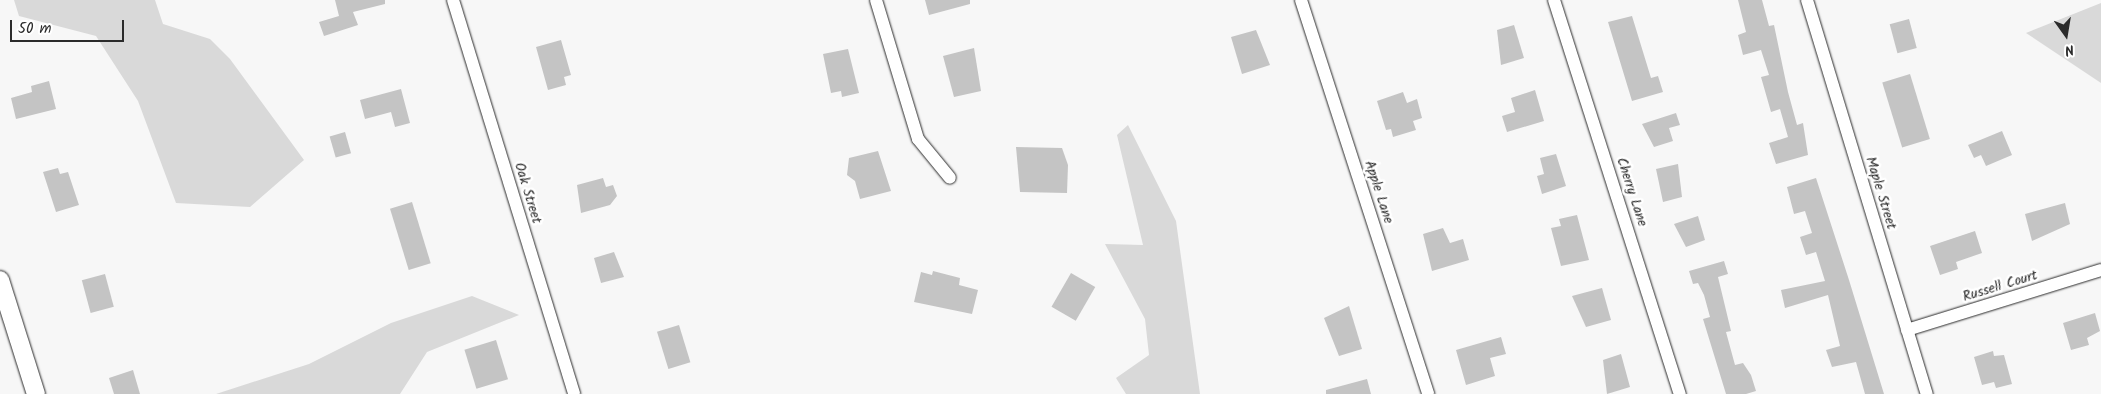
<!DOCTYPE html>
<style>
body{margin:0}
#map{position:relative;width:2101px;height:394px;overflow:hidden;background:#f7f7f7;font-family:Kalam,sans-serif}
div>[style]{position:absolute}
.green>*{inset:0;background:#d9d9d9}
.building>*{inset:0;background:#c4c4c4;transform-origin:0 0}
.roads{filter:drop-shadow(0 0 1px #2b2b2b) drop-shadow(0 0 1px #2b2b2b)}
.street>*{height:12px;margin:-6px;padding:0 6px;transform-origin:6px;border-radius:6px;background:#fff}
.secondary>*{height:18px;margin:-9px;padding:0 9px;transform-origin:9px;border-radius:9px;background:#fff}
span{translate:-50% -50%;white-space:nowrap;text-align:center;line-height:1.15;-webkit-text-stroke:5px #fff;paint-order:stroke}
.street-label{font-size:14px;color:#2b2b2b}
.north{position:absolute;left:2041px;top:10px;width:50px;height:50px;-webkit-text-stroke:4px #fff;paint-order:stroke;rotate:167deg;font-size:14px;font-weight:700;line-height:20px;text-align:center;color:#2b2b2b}
.north::after{content:'';display:block;margin:auto;width:18px;height:22px;background:#2b2b2b;clip-path:polygon(50% 0,100% 100%,50% 72%,0 100%)}
.scale{position:absolute;left:10px;top:20px;width:114px;height:22px;box-sizing:border-box;border:2px solid #2b2b2b;border-top:0;padding-left:6px;font-size:15px;line-height:18px;white-space:nowrap;color:#2b2b2b;-webkit-text-stroke:4px #fff;paint-order:stroke}
</style>
<div id="map">
<div class="green">
<i style="clip-path:polygon(14px 0,155px 0,163px 24px,210px 39px,230px 59px,304px 160px,250px 207px,176px 203px,138px 101px,96px 36px,19px 16px)"></i>
<i style="clip-path:polygon(2101px 3px,2101px 83px,2026px 33px)"></i>
<i style="clip-path:polygon(1128px 125px,1176px 221px,1200px 394px,1126px 394px,1116px 378px,1149px 355px,1145px 319px,1105px 244px,1143px 245px,1117px 135px)"></i>
<i style="clip-path:polygon(472px 296px,519px 315px,427px 352px,400px 394px,216px 394px,309px 364px,391px 323px)"></i>
</div>
<div class="building">
<i style="clip-path:polygon(335px 0,385px 0,385px 4px,353px 12px,358px 25px,324px 36px,319px 22px,339px 16px)"></i>
<i style="clip-path:polygon(925px 0,970px 0,970px 4px,929px 15px)"></i>
<i style="clip-path:polygon(1738px 0,1762px 0,1769px 26px,1774px 25px,1788px 92px,1797px 125px,1803px 123px,1808px 155px,1776px 164px,1769px 143px,1788px 137px,1780px 109px,1771px 112px,1761px 77px,1769px 75px,1761px 50px,1743px 55px,1738px 35px,1746px 32px)"></i>
<i style="clip-path:polygon(1632px 16px,1651px 78px,1658px 76px,1663px 92px,1632px 101px,1608px 22px)"></i>
<i style="left:1909px;top:19px;width:30px;height:20px;rotate:75deg"></i>
<i style="clip-path:polygon(1514px 25px,1524px 58px,1501px 65px,1497px 30px)"></i>
<i style="clip-path:polygon(1256px 30px,1270px 65px,1242px 74px,1231px 37px)"></i>
<i style="clip-path:polygon(561px 40px,571px 75px,564px 77px,566px 85px,548px 90px,536px 47px)"></i>
<i style="clip-path:polygon(974px 48px,981px 91px,954px 97px,943px 56px)"></i>
<i style="clip-path:polygon(848px 49px,859px 93px,842px 97px,841px 91px,831px 93px,823px 54px)"></i>
<i style="left:1910px;top:74px;width:68px;height:29px;rotate:73deg"></i>
<i style="clip-path:polygon(49px 81px,56px 109px,16px 119px,11px 98px,32px 92px,31px 86px)"></i>
<i style="clip-path:polygon(401px 89px,410px 123px,395px 127px,391px 112px,365px 119px,360px 100px)"></i>
<i style="clip-path:polygon(1535px 90px,1544px 121px,1507px 132px,1502px 116px,1515px 112px,1511px 98px)"></i>
<i style="clip-path:polygon(1403px 92px,1407px 103px,1417px 99px,1422px 118px,1413px 121px,1416px 130px,1393px 137px,1391px 129px,1386px 130px,1377px 101px)"></i>
<i style="clip-path:polygon(1676px 113px,1680px 125px,1669px 128px,1673px 141px,1654px 147px,1642px 124px)"></i>
<i style="clip-path:polygon(2002px 131px,2012px 155px,1986px 166px,1981px 155px,1974px 158px,1968px 145px)"></i>
<i style="left:345px;top:132px;width:22px;height:16px;rotate:74deg"></i>
<i style="clip-path:polygon(1016px 147px,1062px 148px,1068px 165px,1067px 193px,1020px 192px)"></i>
<i style="clip-path:polygon(878px 151px,891px 191px,860px 199px,855px 181px,847px 175px,849px 158px)"></i>
<i style="clip-path:polygon(1556px 154px,1566px 186px,1542px 194px,1537px 176px,1544px 174px,1540px 158px)"></i>
<i style="clip-path:polygon(1678px 164px,1682px 197px,1663px 202px,1656px 169px)"></i>
<i style="clip-path:polygon(58px 168px,60px 174px,68px 172px,79px 205px,56px 212px,43px 172px)"></i>
<i style="clip-path:polygon(603px 178px,606px 187px,613px 185px,617px 196px,610px 205px,581px 213px,577px 185px)"></i>
<i style="clip-path:polygon(1816px 178px,1849px 280px,1884px 394px,1865px 394px,1856px 362px,1832px 367px,1826px 350px,1840px 346px,1828px 295px,1785px 308px,1781px 290px,1825px 281px,1816px 252px,1806px 255px,1800px 237px,1812px 233px,1805px 211px,1794px 214px,1787px 187px)"></i>
<i style="left:412px;top:202px;width:64px;height:23px;rotate:73deg"></i>
<i style="clip-path:polygon(2065px 203px,2070px 224px,2032px 241px,2025px 214px)"></i>
<i style="clip-path:polygon(1577px 215px,1589px 260px,1561px 266px,1551px 228px,1561px 226px,1559px 219px)"></i>
<i style="clip-path:polygon(1698px 216px,1705px 240px,1686px 247px,1674px 224px)"></i>
<i style="clip-path:polygon(1443px 228px,1450px 243px,1463px 239px,1469px 260px,1432px 271px,1423px 234px)"></i>
<i style="clip-path:polygon(1975px 231px,1982px 253px,1956px 262px,1958px 269px,1940px 275px,1930px 246px)"></i>
<i style="clip-path:polygon(614px 252px,624px 277px,601px 283px,594px 258px)"></i>
<i style="clip-path:polygon(1724px 261px,1728px 274px,1718px 277px,1731px 331px,1726px 332px,1735px 365px,1743px 363px,1751px 375px,1756px 391px,1746px 394px,1726px 394px,1703px 319px,1710px 317px,1704px 295px,1698px 283px,1693px 284px,1689px 271px)"></i>
<i style="clip-path:polygon(933px 271px,960px 278px,959px 285px,978px 290px,972px 314px,914px 302px,921px 272px,932px 275px)"></i>
<i style="left:1071px;top:273px;width:28px;height:39px;rotate:30deg"></i>
<i style="left:105px;top:274px;width:34px;height:24px;rotate:75deg"></i>
<i style="clip-path:polygon(1602px 288px,1611px 320px,1586px 327px,1572px 296px)"></i>
<i style="clip-path:polygon(1349px 306px,1362px 349px,1339px 356px,1324px 318px)"></i>
<i style="clip-path:polygon(2095px 313px,2100px 331px,2087px 338px,2089px 345px,2071px 350px,2063px 323px)"></i>
<i style="left:679px;top:325px;width:39px;height:23px;rotate:73deg"></i>
<i style="clip-path:polygon(1501px 337px,1506px 354px,1490px 358px,1495px 376px,1466px 385px,1456px 350px)"></i>
<i style="left:496px;top:340px;width:41px;height:33px;rotate:73deg"></i>
<i style="clip-path:polygon(1993px 351px,1994px 356px,2004px 355px,2012px 384px,1996px 388px,1994px 382px,1982px 385px,1974px 357px)"></i>
<i style="clip-path:polygon(1621px 354px,1630px 387px,1607px 394px,1603px 360px)"></i>
<i style="clip-path:polygon(133px 370px,140px 394px,114px 394px,109px 378px)"></i>
<i style="clip-path:polygon(1367px 379px,1371px 394px,1326px 394px,1326px 390px)"></i>
</div>
<div class="roads">
<div class="street">
<i style="left:453px;top:0;width:412px;rotate:72.9deg"></i>
<i style="left:876px;top:0;width:145px;rotate:73.2deg"></i>
<i style="left:918px;top:139px;width:50px;rotate:50.6deg"></i>
<i style="left:1301px;top:0;width:414px;rotate:72.1deg"></i>
<i style="left:1554px;top:0;width:414px;rotate:72.3deg"></i>
<i style="left:1807px;top:0;width:412px;rotate:73.1deg"></i>
<i style="left:1907px;top:330px;width:203px;rotate:-17.2deg"></i>
</div>
<div class="secondary">
<i style="left:0;top:280px;width:120px;rotate:72.5deg"></i>
</div>
</div>
<div class="street-label">
<span style="left:1379px;top:192px;rotate:72deg">Apple Lane</span>
<span style="left:1632px;top:192px;rotate:72deg">Cherry Lane</span>
<span style="left:528px;top:193px;rotate:73deg">Oak Street</span>
<span style="left:1881px;top:193px;rotate:73deg">Maple Street</span>
<span style="left:2000px;top:286px;rotate:-17deg">Russell Court</span>
</div>
<div class="north">N</div>
<div class="scale">50 m</div>
</div>
